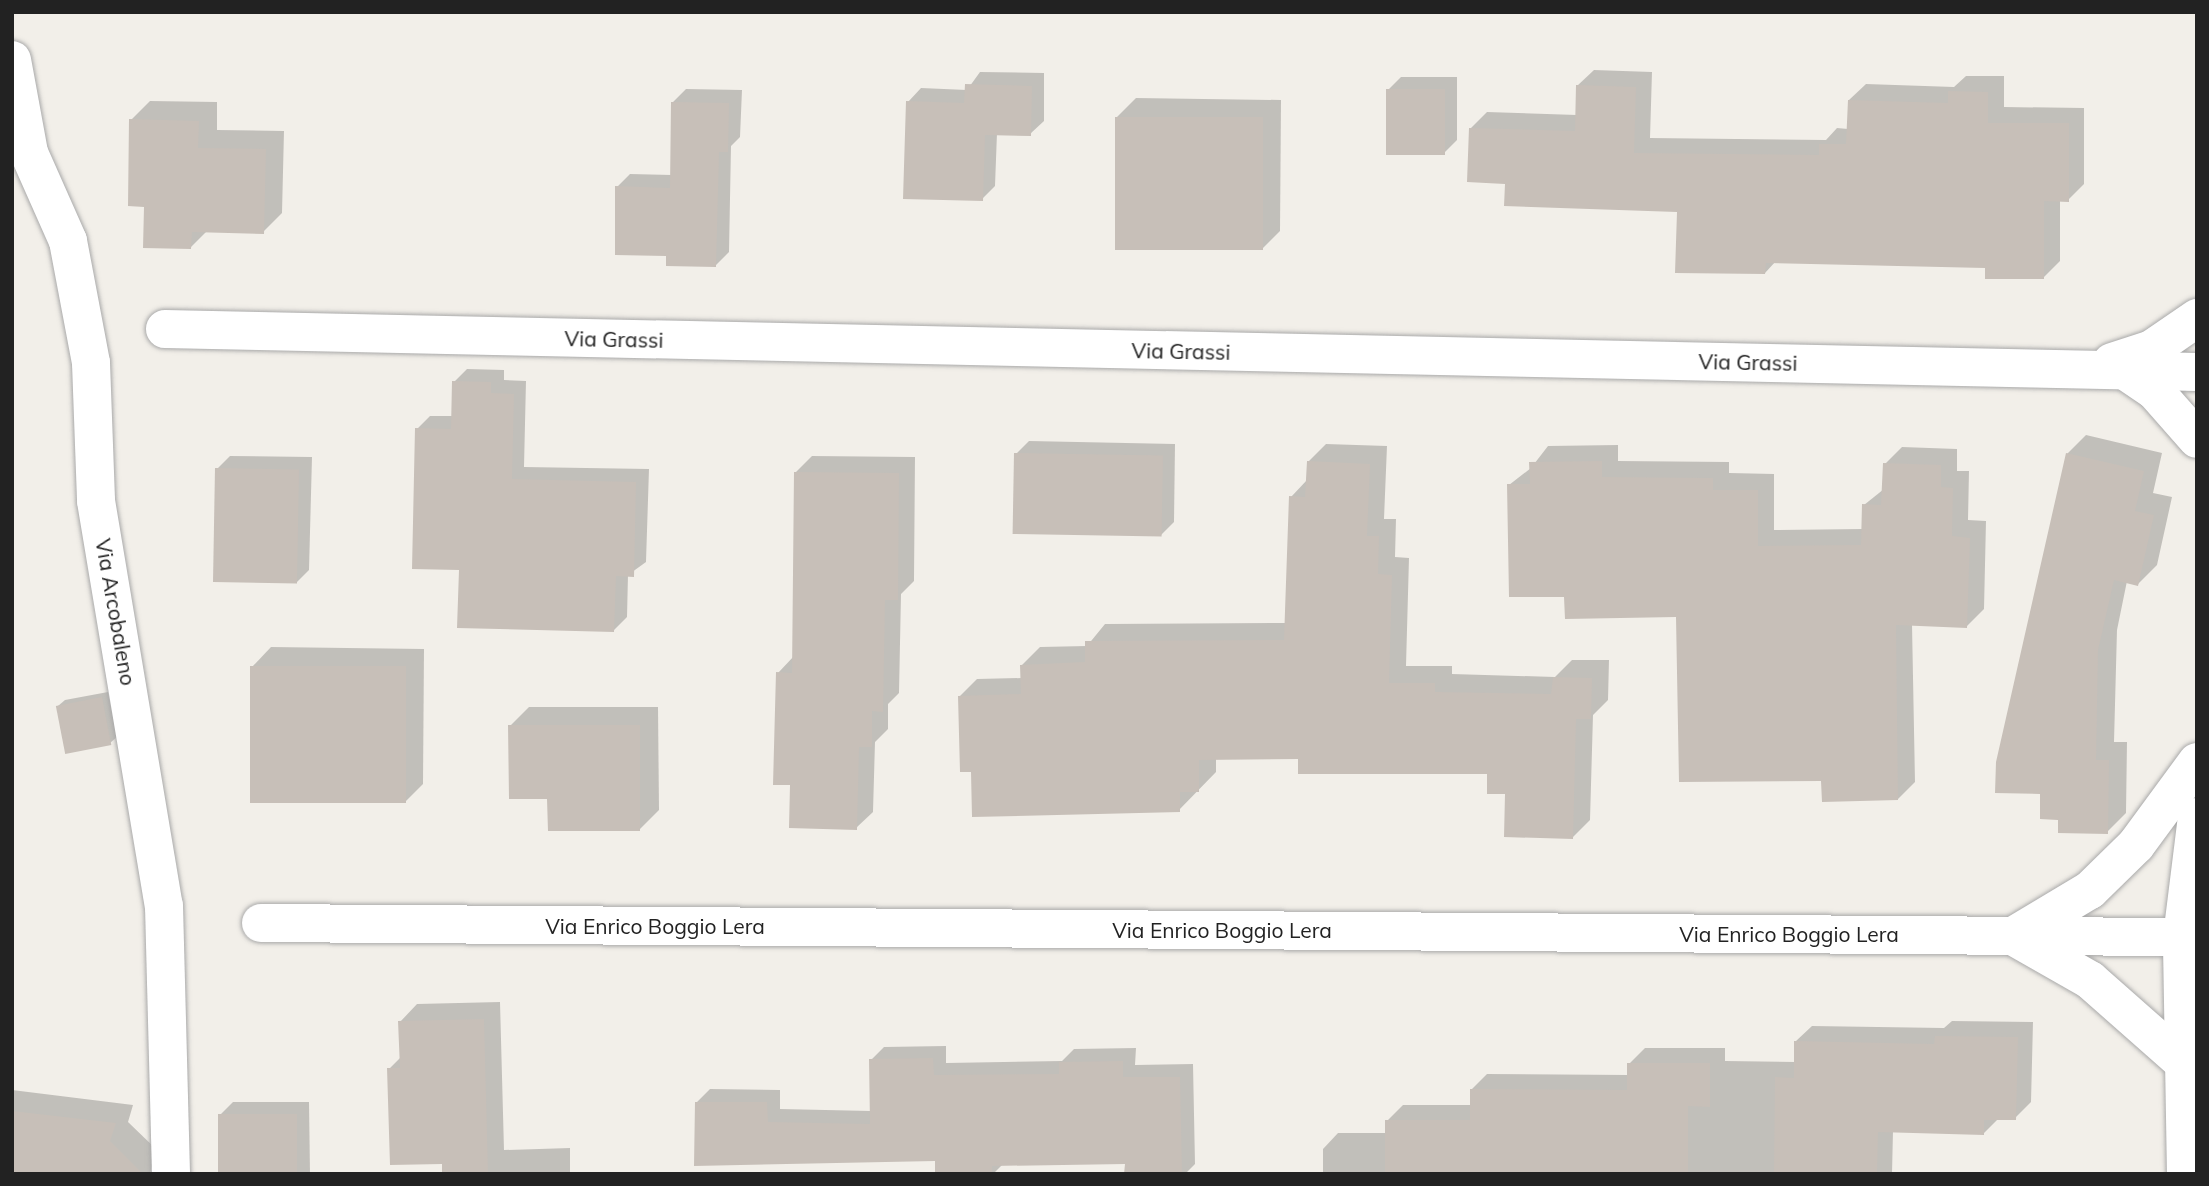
<!DOCTYPE html>
<style>
body{margin:0}
#map{position:relative;width:2209px;height:1186px;overflow:hidden;background:#f2efe9;font-family:Mulish,sans-serif}
div>[style]{position:absolute}
.shadow>*{inset:0;background:#0003}
.building>*{inset:0;background:#c7bfb8;transform-origin:0 0}
.roads{filter:drop-shadow(0 0 2px #a9a9a9) drop-shadow(0 0 2px #a9a9a9)}
.minor>*{height:38px;margin:-19px;padding:0 19px;transform-origin:19px;border-radius:19px;background:#fff}
.tertiary>*{height:38px;margin:-19px;padding:0 19px;transform-origin:19px;border-radius:19px;background:#fff}
span{translate:-50% -50%;white-space:nowrap;text-align:center;line-height:1.15;-webkit-text-stroke:6px #fff;paint-order:stroke}
.street-label{font-size:21px;color:#222}
.frame{position:absolute;inset:0;border:14px solid #222;pointer-events:none}
</style>
<div id="map">
<div class="shadow">
<i style="clip-path:polygon(1594px 70px,1652px 72px,1650px 138px,1826px 140px,1837px 128px,1848px 129px,1849px 100px,1866px 84px,1954px 87px,1966px 76px,2004px 76px,2004px 107px,2084px 108px,2084px 184px,2068px 200px,2060px 200px,2060px 261px,2043px 278px,1987px 266px,1776px 261px,1765px 273px,1678px 210px,1507px 183px,1470px 129px,1487px 112px,1577px 115px,1577px 86px)"></i>
<i style="clip-path:polygon(980px 72px,1044px 73px,1044px 121px,1030px 134px,997px 133px,995px 186px,982px 199px,908px 102px,921px 88px,967px 90px)"></i>
<i style="clip-path:polygon(1401px 77px,1457px 77px,1457px 140px,1443px 154px,1388px 90px)"></i>
<i style="clip-path:polygon(686px 89px,742px 90px,740px 137px,731px 146px,729px 252px,716px 265px,668px 255px,617px 187px,630px 174px,672px 175px,673px 102px)"></i>
<i style="clip-path:polygon(1136px 98px,1281px 100px,1280px 231px,1261px 250px,1117px 117px)"></i>
<i style="clip-path:polygon(150px 101px,217px 102px,217px 130px,284px 131px,282px 213px,263px 232px,207px 231px,191px 247px,146px 205px,131px 120px)"></i>
<i style="clip-path:polygon(467px 369px,504px 370px,504px 380px,526px 381px,524px 467px,649px 469px,646px 562px,628px 575px,627px 617px,614px 630px,461px 568px,417px 429px,430px 416px,453px 416px,454px 382px)"></i>
<i style="clip-path:polygon(2086px 435px,2162px 453px,2153px 493px,2172px 497px,2157px 565px,2138px 584px,2127px 581px,2117px 630px,2114px 742px,2127px 742px,2126px 813px,2107px 832px,2060px 831px,2067px 454px)"></i>
<i style="clip-path:polygon(1029px 441px,1175px 444px,1174px 522px,1161px 535px,1016px 454px)"></i>
<i style="clip-path:polygon(1326px 444px,1387px 446px,1384px 519px,1396px 519px,1395px 557px,1409px 558px,1406px 666px,1452px 666px,1452px 674px,1555px 677px,1572px 660px,1609px 660px,1608px 700px,1593px 715px,1590px 820px,1572px 838px,1506px 793px,1489px 772px,1300px 758px,1216px 758px,1216px 772px,1179px 810px,973px 770px,960px 696px,977px 679px,1022px 678px,1022px 665px,1040px 647px,1087px 646px,1105px 624px,1286px 623px,1291px 497px,1307px 480px,1308px 462px)"></i>
<i style="clip-path:polygon(1618px 445px,1618px 461px,1729px 462px,1729px 473px,1774px 474px,1774px 530px,1863px 529px,1864px 505px,1884px 489px,1885px 464px,1902px 447px,1957px 449px,1957px 471px,1969px 471px,1968px 520px,1986px 521px,1984px 609px,1967px 626px,1912px 624px,1915px 782px,1898px 799px,1823px 779px,1678px 615px,1566px 595px,1509px 485px,1531px 468px,1548px 446px)"></i>
<i style="clip-path:polygon(230px 456px,312px 457px,309px 570px,296px 583px,217px 469px)"></i>
<i style="clip-path:polygon(812px 456px,915px 457px,914px 581px,901px 594px,899px 693px,888px 704px,888px 729px,875px 742px,873px 812px,856px 828px,792px 784px,778px 673px,794px 656px,795px 473px)"></i>
<i style="clip-path:polygon(271px 647px,424px 649px,423px 784px,404px 803px,252px 667px)"></i>
<i style="clip-path:polygon(108px 692px,117px 737px,110px 743px,58px 706px,65px 700px)"></i>
<i style="clip-path:polygon(529px 707px,658px 707px,659px 810px,640px 829px,549px 798px,510px 726px)"></i>
<i style="clip-path:polygon(500px 1002px,504px 1150px,570px 1148px,570px 1174px,444px 1174px,444px 1162px,389px 1069px,401px 1057px,400px 1022px,417px 1004px)"></i>
<i style="clip-path:polygon(1952px 1021px,2033px 1022px,2031px 1102px,2015px 1118px,1999px 1118px,1984px 1133px,1893px 1131px,1892px 1174px,1323px 1174px,1323px 1149px,1338px 1133px,1387px 1133px,1387px 1121px,1403px 1105px,1471px 1105px,1471px 1090px,1487px 1074px,1629px 1075px,1629px 1064px,1645px 1048px,1725px 1048px,1725px 1061px,1796px 1062px,1796px 1041px,1812px 1026px,1944px 1028px)"></i>
<i style="clip-path:polygon(946px 1046px,946px 1063px,1062px 1061px,1074px 1049px,1136px 1048px,1135px 1065px,1193px 1064px,1195px 1164px,1185px 1174px,1126px 1174px,1127px 1162px,1003px 1164px,993px 1174px,937px 1174px,936px 1160px,696px 1164px,697px 1102px,710px 1089px,780px 1090px,780px 1109px,871px 1111px,871px 1060px,884px 1047px)"></i>
<i style="clip-path:polygon(12px 1090px,133px 1105px,128px 1122px,156px 1149px,150px 1174px,12px 1174px)"></i>
<i style="clip-path:polygon(233px 1102px,309px 1102px,310px 1174px,220px 1174px,220px 1115px)"></i>
</div>
<div class="building">
<i style="clip-path:polygon(965px 84px,1032px 86px,1031px 136px,985px 135px,983px 201px,903px 199px,906px 101px,964px 103px)"></i>
<i style="clip-path:polygon(1576px 85px,1636px 87px,1634px 153px,1819px 155px,1819px 144px,1846px 144px,1848px 100px,1948px 103px,1948px 91px,1988px 92px,1988px 123px,2069px 123px,2069px 202px,2044px 201px,2044px 279px,1985px 279px,1985px 268px,1766px 263px,1765px 274px,1675px 273px,1677px 212px,1504px 206px,1505px 184px,1467px 182px,1469px 128px,1575px 131px)"></i>
<i style="left:1386px;top:89px;width:59px;height:66px"></i>
<i style="clip-path:polygon(671px 102px,729px 103px,728px 152px,719px 152px,716px 267px,666px 266px,666px 256px,615px 255px,615px 186px,670px 188px)"></i>
<i style="left:1115px;top:117px;width:148px;height:133px"></i>
<i style="clip-path:polygon(129px 119px,199px 121px,198px 148px,266px 149px,264px 234px,192px 232px,191px 249px,143px 248px,144px 207px,128px 206px)"></i>
<i style="clip-path:polygon(452px 381px,491px 382px,491px 393px,514px 394px,512px 479px,636px 482px,634px 577px,616px 576px,614px 632px,457px 628px,459px 570px,412px 569px,415px 428px,451px 429px)"></i>
<i style="left:1014px;top:453px;width:149px;height:81px;rotate:1deg"></i>
<i style="clip-path:polygon(2066px 453px,2144px 471px,2135px 511px,2154px 515px,2138px 586px,2114px 580px,2098px 650px,2096px 760px,2109px 760px,2108px 834px,2058px 833px,2058px 820px,2040px 819px,2040px 794px,1995px 793px,1996px 762px)"></i>
<i style="clip-path:polygon(1307px 461px,1370px 464px,1367px 536px,1379px 536px,1378px 574px,1392px 575px,1389px 683px,1435px 683px,1435px 692px,1551px 694px,1553px 677px,1592px 678px,1591px 719px,1576px 719px,1573px 839px,1504px 837px,1505px 794px,1487px 794px,1487px 774px,1298px 774px,1298px 759px,1199px 760px,1199px 792px,1180px 792px,1180px 812px,972px 817px,971px 772px,960px 772px,958px 696px,1021px 694px,1020px 665px,1085px 662px,1085px 641px,1284px 640px,1289px 496px,1305px 497px)"></i>
<i style="clip-path:polygon(1602px 461px,1602px 477px,1713px 478px,1713px 490px,1758px 490px,1758px 546px,1861px 545px,1862px 504px,1881px 505px,1883px 463px,1941px 465px,1941px 487px,1953px 488px,1952px 536px,1970px 538px,1967px 628px,1896px 625px,1898px 800px,1822px 802px,1821px 781px,1679px 782px,1676px 617px,1565px 619px,1564px 597px,1509px 597px,1507px 484px,1530px 484px,1529px 462px)"></i>
<i style="left:215px;top:468px;width:84px;height:114px;rotate:1deg"></i>
<i style="clip-path:polygon(794px 472px,899px 473px,898px 600px,885px 600px,883px 712px,872px 711px,872px 747px,859px 747px,857px 830px,789px 828px,790px 785px,773px 785px,776px 672px,792px 673px)"></i>
<i style="left:250px;top:666px;width:156px;height:137px"></i>
<i style="left:102px;top:697px;width:49px;height:47px;rotate:79deg"></i>
<i style="clip-path:polygon(508px 725px,640px 725px,640px 831px,548px 831px,547px 799px,509px 799px)"></i>
<i style="clip-path:polygon(484px 1019px,488px 1174px,442px 1174px,442px 1164px,390px 1165px,387px 1068px,400px 1068px,398px 1021px)"></i>
<i style="clip-path:polygon(1935px 1036px,2018px 1037px,2016px 1120px,1984px 1120px,1984px 1135px,1878px 1132px,1877px 1174px,1774px 1174px,1775px 1077px,1794px 1078px,1794px 1041px,1934px 1044px)"></i>
<i style="clip-path:polygon(933px 1058px,934px 1075px,1059px 1074px,1059px 1062px,1123px 1061px,1123px 1077px,1180px 1077px,1182px 1174px,1124px 1174px,1125px 1164px,992px 1166px,992px 1174px,935px 1174px,935px 1161px,694px 1166px,695px 1102px,767px 1102px,768px 1122px,870px 1124px,869px 1059px)"></i>
<i style="clip-path:polygon(1627px 1063px,1710px 1063px,1710px 1107px,1688px 1106px,1688px 1174px,1385px 1174px,1385px 1120px,1470px 1120px,1470px 1089px,1627px 1090px)"></i>
<i style="clip-path:polygon(12px 1111px,116px 1123px,110px 1141px,143px 1174px,12px 1174px)"></i>
<i style="left:297px;top:1114px;width:60px;height:79px;rotate:90deg"></i>
</div>
<div class="roads">
<div class="minor">
<i style="left:12px;top:60px;width:95px;rotate:79.6deg"></i>
<i style="left:29px;top:153px;width:96px;rotate:66.1deg"></i>
<i style="left:68px;top:241px;width:124px;rotate:79.3deg"></i>
<i style="left:91px;top:363px;width:138px;rotate:87.9deg"></i>
<i style="left:96px;top:501px;width:411px;rotate:80.5deg"></i>
<i style="left:164px;top:906px;width:268px;rotate:88.5deg"></i>
<i style="left:165px;top:329px;width:2032px;rotate:1.21deg"></i>
<i style="left:2112px;top:362px;width:42px;rotate:-18deg"></i>
<i style="left:2152px;top:349px;width:55px;rotate:-34.6deg"></i>
<i style="left:2124px;top:370px;width:36px;rotate:34deg"></i>
<i style="left:2154px;top:390px;width:65px;rotate:48.7deg"></i>
<i style="left:261px;top:923px;width:1921px;rotate:0.42deg"></i>
<i style="left:2184px;top:1063px;width:125px;rotate:-138.6deg"></i>
<i style="left:2090px;top:980px;width:89px;rotate:-150.3deg"></i>
<i style="left:2013px;top:936px;width:90px;rotate:-30.9deg"></i>
<i style="left:2090px;top:890px;width:64px;rotate:-44.4deg"></i>
<i style="left:2136px;top:845px;width:103px;rotate:-53.7deg"></i>
</div>
<div class="tertiary">
<i style="left:2186px;top:1174px;width:237px;rotate:-91deg"></i>
<i style="left:2182px;top:937px;width:121px;rotate:-82.9deg"></i>
</div>
</div>
<div class="street-label">
<span style="left:614px;top:339px;rotate:1deg">Via Grassi</span>
<span style="left:1181px;top:351px;rotate:1deg">Via Grassi</span>
<span style="left:1748px;top:362px;rotate:1deg">Via Grassi</span>
<span style="left:116px;top:612px;rotate:80deg">Via Arcobaleno</span>
<span style="left:655px;top:926px">Via Enrico Boggio Lera</span>
<span style="left:1222px;top:930px">Via Enrico Boggio Lera</span>
<span style="left:1789px;top:934px">Via Enrico Boggio Lera</span>
</div>
<div class="frame"></div>
</div>
